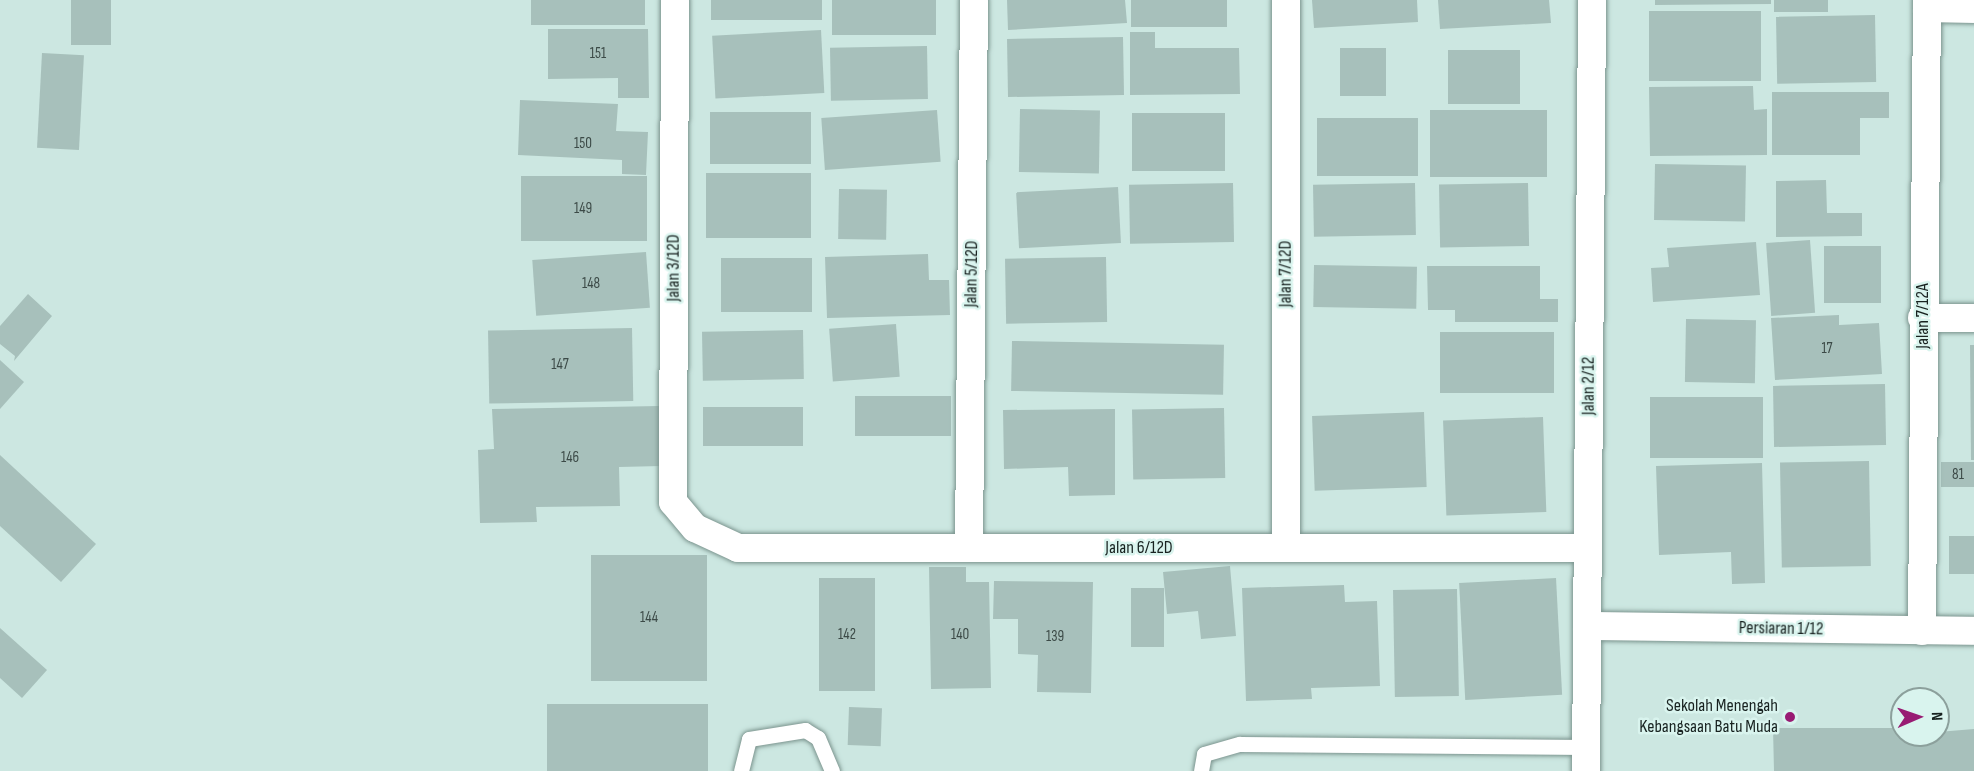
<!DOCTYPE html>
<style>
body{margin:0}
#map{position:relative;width:1974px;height:771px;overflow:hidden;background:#cce7e1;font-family:"Sofia Sans Condensed",sans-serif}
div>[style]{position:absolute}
.building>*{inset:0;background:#a7c0bb;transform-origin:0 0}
.roads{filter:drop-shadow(0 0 2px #7b948e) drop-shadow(0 0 2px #7b948e)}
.lane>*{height:15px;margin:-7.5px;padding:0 7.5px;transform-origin:7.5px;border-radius:7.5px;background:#fff}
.street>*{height:28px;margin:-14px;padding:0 14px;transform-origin:14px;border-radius:14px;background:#fff}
.dots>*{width:16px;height:16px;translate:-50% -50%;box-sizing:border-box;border:3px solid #d9f4ee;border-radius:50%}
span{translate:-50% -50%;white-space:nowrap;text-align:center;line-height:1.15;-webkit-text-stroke:5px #d9f4ee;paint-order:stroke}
.number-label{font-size:15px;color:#3c4a47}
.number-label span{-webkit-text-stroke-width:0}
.street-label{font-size:18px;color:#182220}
.poi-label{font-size:18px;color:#182220}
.right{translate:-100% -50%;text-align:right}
.north{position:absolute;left:1890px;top:687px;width:60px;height:60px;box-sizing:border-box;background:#d9f4ee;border:2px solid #8ca09c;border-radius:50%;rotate:88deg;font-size:16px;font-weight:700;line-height:24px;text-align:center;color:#182220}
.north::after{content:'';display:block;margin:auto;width:21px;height:27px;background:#981b73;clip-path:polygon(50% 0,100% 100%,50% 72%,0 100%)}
</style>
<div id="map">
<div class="building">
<i style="left:71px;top:0;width:40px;height:45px"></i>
<i style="left:531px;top:0;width:114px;height:25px"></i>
<i style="left:711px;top:0;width:111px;height:20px"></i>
<i style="left:832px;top:0;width:104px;height:35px"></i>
<i style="clip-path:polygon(1007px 0,1125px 0,1127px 23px,1008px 30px)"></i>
<i style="left:1131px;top:0;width:96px;height:27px"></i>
<i style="clip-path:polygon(1312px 0,1417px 0,1418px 22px,1314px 28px)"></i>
<i style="clip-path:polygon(1438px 0,1549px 0,1551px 23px,1440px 29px)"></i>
<i style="clip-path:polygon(1655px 0,1771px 0,1771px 4px,1655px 5px)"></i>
<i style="left:1774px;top:0;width:54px;height:12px"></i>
<i style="left:1649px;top:11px;width:112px;height:70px"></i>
<i style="left:1875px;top:15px;width:67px;height:99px;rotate:89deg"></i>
<i style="clip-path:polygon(548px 29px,648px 29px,649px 98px,618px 98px,618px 78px,548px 79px)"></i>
<i style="left:821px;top:30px;width:63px;height:109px;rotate:87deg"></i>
<i style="clip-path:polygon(1130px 32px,1155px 32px,1155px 48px,1239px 48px,1240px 94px,1130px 95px)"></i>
<i style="left:1123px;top:37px;width:58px;height:116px;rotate:89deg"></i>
<i style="left:927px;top:46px;width:53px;height:97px;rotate:89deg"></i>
<i style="left:1340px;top:48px;width:46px;height:48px"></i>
<i style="left:1448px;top:50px;width:72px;height:54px"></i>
<i style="left:42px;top:53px;width:42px;height:95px;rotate:3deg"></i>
<i style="clip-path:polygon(1753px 86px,1754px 110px,1767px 109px,1767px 155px,1650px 156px,1649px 87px)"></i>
<i style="clip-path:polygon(1772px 92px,1889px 92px,1889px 118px,1860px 118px,1860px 155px,1772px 155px)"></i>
<i style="clip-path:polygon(520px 100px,618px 104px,616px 131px,648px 132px,646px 175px,622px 174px,622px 160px,518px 155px)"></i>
<i style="left:1020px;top:109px;width:80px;height:63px;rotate:1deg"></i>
<i style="left:937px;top:110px;width:52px;height:116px;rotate:86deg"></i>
<i style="left:1430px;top:110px;width:117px;height:67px"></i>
<i style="left:710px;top:112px;width:101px;height:52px"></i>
<i style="left:1225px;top:113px;width:58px;height:93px;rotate:90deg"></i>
<i style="left:1317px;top:118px;width:101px;height:58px"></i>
<i style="left:1655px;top:164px;width:91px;height:56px;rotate:1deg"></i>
<i style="left:811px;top:173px;width:65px;height:105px;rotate:90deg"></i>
<i style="left:521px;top:176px;width:126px;height:65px"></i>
<i style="clip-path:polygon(1826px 180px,1827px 213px,1862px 213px,1862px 236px,1776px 237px,1776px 181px)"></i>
<i style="left:1233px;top:183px;width:59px;height:104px;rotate:89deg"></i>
<i style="left:1415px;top:183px;width:52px;height:102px;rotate:89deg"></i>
<i style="left:1528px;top:183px;width:63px;height:89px;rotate:89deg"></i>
<i style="left:1118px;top:187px;width:56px;height:102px;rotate:87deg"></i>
<i style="left:839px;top:189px;width:48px;height:50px;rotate:1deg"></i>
<i style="left:1810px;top:240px;width:73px;height:44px;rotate:86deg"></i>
<i style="clip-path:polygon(1756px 242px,1760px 295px,1653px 302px,1651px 268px,1669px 267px,1667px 248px)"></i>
<i style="left:1824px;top:246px;width:57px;height:57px"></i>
<i style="left:646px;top:252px;width:56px;height:114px;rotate:86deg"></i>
<i style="clip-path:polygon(928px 254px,929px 280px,949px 280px,950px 315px,827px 318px,825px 257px)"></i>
<i style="left:1106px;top:257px;width:65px;height:101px;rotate:89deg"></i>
<i style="left:721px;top:258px;width:91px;height:54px"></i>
<i style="left:1314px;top:265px;width:103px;height:42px;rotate:1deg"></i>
<i style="clip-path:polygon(1427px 266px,1540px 266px,1540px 299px,1558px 299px,1558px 322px,1455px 322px,1455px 310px,1428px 310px)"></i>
<i style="clip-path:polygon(28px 294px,52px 316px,14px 361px,15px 356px,0 344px,0 326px)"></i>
<i style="clip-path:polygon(1839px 315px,1839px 325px,1879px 323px,1882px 374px,1775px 380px,1771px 318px)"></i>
<i style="left:1686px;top:319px;width:70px;height:63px;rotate:1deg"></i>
<i style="left:896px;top:324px;width:53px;height:67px;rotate:86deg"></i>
<i style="left:632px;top:328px;width:73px;height:144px;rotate:89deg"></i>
<i style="left:803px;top:330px;width:49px;height:101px;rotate:89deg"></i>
<i style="left:1554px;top:332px;width:61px;height:114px;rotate:90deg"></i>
<i style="left:1012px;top:341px;width:212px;height:50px;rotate:1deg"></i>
<i style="clip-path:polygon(1970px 345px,1974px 345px,1974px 460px,1971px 460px)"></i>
<i style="clip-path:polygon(0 360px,24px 382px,0 409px)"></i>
<i style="left:1885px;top:384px;width:61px;height:112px;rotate:89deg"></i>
<i style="left:855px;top:396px;width:96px;height:40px"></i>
<i style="left:1650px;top:397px;width:113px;height:61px"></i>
<i style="clip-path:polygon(659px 406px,661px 466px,619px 467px,620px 506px,536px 507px,537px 522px,480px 523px,478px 450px,494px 449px,492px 409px)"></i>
<i style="left:703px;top:407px;width:100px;height:39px"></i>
<i style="left:1224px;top:408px;width:70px;height:92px;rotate:89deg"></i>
<i style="clip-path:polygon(1115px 409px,1115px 495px,1069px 496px,1068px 467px,1004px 469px,1003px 410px)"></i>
<i style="left:1424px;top:412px;width:75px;height:112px;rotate:88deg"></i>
<i style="left:1543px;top:417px;width:95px;height:100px;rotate:88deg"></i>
<i style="clip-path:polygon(0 455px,96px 544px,61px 582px,0 526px)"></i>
<i style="left:1869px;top:461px;width:105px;height:89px;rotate:89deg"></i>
<i style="left:1941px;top:462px;width:33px;height:25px"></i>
<i style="clip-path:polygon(1762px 463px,1765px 583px,1732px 584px,1731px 552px,1659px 555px,1656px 466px)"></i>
<i style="left:1949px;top:536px;width:25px;height:38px"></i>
<i style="left:707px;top:555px;width:126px;height:116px;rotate:90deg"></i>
<i style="clip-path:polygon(1230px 566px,1236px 636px,1201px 639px,1198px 611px,1167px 614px,1163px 572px)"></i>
<i style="clip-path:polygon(929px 567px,966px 567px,966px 582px,989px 582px,991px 688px,931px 689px)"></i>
<i style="left:819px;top:578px;width:56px;height:113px"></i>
<i style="left:1556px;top:578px;width:117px;height:97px;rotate:87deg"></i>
<i style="clip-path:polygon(994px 581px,1093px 582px,1091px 693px,1037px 692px,1038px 655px,1018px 654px,1018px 619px,993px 619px)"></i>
<i style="clip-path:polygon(1344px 585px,1345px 602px,1377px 601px,1380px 686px,1311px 688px,1312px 699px,1246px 701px,1242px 588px)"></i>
<i style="left:1131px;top:588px;width:33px;height:59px"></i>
<i style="left:1457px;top:589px;width:107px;height:64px;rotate:89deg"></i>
<i style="clip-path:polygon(0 628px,47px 670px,22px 698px,0 678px)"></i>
<i style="left:547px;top:704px;width:161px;height:67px"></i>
<i style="left:849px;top:707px;width:33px;height:38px;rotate:2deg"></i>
<i style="clip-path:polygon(1773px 728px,1902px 728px,1902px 735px,1974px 729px,1974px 771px,1774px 771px)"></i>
</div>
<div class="roads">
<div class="lane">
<i style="left:741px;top:771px;width:33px;rotate:-76deg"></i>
<i style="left:749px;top:739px;width:57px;rotate:-9.1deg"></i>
<i style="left:805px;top:730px;width:15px;rotate:32deg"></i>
<i style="left:818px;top:738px;width:36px;rotate:67deg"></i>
<i style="left:1201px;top:771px;width:17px;rotate:-80deg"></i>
<i style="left:1204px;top:754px;width:37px;rotate:-16deg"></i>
<i style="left:1240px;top:744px;width:346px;rotate:0.5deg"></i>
</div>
<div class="street">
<i style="left:675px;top:0;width:502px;rotate:90.23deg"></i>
<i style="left:673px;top:502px;width:34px;rotate:50deg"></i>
<i style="left:695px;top:528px;width:47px;rotate:24.9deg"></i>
<i style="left:738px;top:548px;width:850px"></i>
<i style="left:1927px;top:8px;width:47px;rotate:1.2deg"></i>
<i style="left:1922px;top:318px;width:52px"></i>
<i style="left:969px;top:548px;width:548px;rotate:-89.48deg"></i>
<i style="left:1286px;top:548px;width:548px;rotate:-90deg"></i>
<i style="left:1587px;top:626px;width:387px;rotate:0.7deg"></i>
<i style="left:1922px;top:631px;width:631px;rotate:-89.55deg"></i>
<i style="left:1586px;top:771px;width:771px;rotate:-89.55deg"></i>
</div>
</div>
<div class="dots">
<i style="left:1790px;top:717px;background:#981b73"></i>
</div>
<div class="number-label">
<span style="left:598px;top:54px">151</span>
<span style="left:583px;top:144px">150</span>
<span style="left:583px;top:209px">149</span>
<span style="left:591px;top:284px">148</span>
<span style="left:1827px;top:349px">17</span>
<span style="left:560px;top:365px">147</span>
<span style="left:570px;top:458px">146</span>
<span style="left:1958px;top:475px">81</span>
<span style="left:649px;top:618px">144</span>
<span style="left:847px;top:635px">142</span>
<span style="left:960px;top:635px">140</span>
<span style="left:1055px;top:637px">139</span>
</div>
<div class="street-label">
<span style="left:674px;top:268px;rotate:-90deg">Jalan 3/12D</span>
<span style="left:972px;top:274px;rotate:-89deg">Jalan 5/12D</span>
<span style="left:1286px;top:274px;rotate:-90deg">Jalan 7/12D</span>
<span style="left:1923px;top:316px;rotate:-90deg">Jalan 7/12A</span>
<span style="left:1589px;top:386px;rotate:-90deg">Jalan 2/12</span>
<span style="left:1139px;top:548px">Jalan 6/12D</span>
<span style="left:1781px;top:629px;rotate:1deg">Persiaran 1/12</span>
</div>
<div class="poi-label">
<span class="right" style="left:1778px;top:717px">Sekolah Menengah<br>Kebangsaan Batu Muda</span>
</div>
<div class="north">N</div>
</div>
